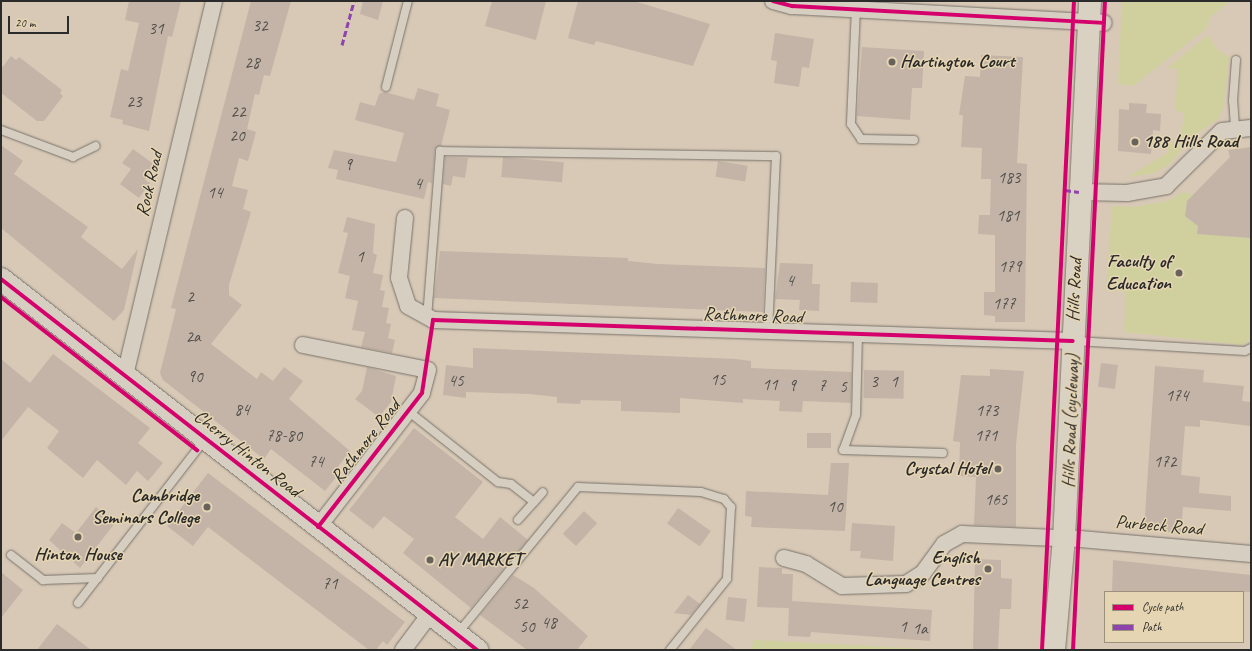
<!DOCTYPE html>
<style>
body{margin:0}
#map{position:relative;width:1252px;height:651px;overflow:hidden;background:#d8c9b6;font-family:Caveat,sans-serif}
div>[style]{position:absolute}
.green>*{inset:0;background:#cfd09e}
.building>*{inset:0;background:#c3b4a7;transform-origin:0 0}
.roads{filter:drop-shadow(0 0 1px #79726a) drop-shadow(0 0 1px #79726a)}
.lane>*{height:8px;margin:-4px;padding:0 4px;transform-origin:4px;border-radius:4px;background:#d5cec1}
.street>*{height:16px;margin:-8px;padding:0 8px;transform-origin:8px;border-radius:8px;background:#d5cec1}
.secondary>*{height:22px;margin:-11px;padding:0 11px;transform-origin:11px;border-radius:11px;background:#d5cec1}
.primary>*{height:22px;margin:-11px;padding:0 11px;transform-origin:11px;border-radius:11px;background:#d9d1c1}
.quiet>*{height:3px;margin-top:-1.5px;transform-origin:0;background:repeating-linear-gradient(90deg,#8e44ad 0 6px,transparent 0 9px)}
.cycleway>*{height:4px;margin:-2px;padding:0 2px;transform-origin:2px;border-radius:2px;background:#d6006c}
.dots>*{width:11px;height:11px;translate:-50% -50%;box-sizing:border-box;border:2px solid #e6d5b2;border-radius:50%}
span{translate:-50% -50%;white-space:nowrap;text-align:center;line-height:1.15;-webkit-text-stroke:3px #e6d5b2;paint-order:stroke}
.number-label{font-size:17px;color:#524f4b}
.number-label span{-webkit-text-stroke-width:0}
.poi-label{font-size:19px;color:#2b2b2b;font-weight:700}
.left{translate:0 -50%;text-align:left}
.right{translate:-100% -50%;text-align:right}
.street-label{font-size:19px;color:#2b2b2b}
.frame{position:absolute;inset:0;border:2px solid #2b2b2b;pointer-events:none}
.legend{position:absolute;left:1104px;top:591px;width:140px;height:52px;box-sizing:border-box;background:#e6d5b2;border:1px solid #9b917c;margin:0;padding:5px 7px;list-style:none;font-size:12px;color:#2b2b2b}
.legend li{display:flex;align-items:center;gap:8px;height:20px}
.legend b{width:20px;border:1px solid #9b917c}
.scale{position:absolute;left:8px;top:16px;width:61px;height:18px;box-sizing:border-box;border:2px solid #2b2b2b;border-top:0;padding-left:5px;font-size:12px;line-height:14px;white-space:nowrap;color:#2b2b2b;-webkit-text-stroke:3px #e6d5b2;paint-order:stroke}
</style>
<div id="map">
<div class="green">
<i style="clip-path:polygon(1122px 1px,1231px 1px,1210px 17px,1206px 29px,1133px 86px,1118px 84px)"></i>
<i style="clip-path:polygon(1208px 35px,1218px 50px,1229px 57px,1223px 109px,1218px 119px,1193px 136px,1169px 165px,1151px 174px,1128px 177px,1167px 153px,1168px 142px,1180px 143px,1184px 113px,1175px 110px,1178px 69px,1167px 68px)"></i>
<i style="clip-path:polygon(1183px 192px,1195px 195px,1187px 201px,1185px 211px,1188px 220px,1198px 224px,1197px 234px,1251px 238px,1251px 338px,1243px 345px,1124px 332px,1126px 292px,1106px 290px,1112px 206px,1133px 207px,1168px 201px)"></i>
<i style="clip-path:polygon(754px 640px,927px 649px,751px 650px)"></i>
</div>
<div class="building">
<i style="clip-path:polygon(129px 1px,181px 1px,172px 37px,168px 36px,149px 131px,122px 124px,123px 120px,110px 117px,121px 69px,128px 71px,139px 23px,125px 20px)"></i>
<i style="clip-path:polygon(251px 1px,291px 1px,270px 76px,264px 75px,259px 95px,255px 94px,247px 129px,256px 132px,248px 161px,239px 158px,232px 186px,248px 190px,243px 209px,251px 212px,229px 285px,229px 295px,242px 305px,211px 344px,257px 379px,261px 372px,273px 381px,284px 367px,303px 381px,289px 399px,350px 451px,337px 468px,341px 471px,325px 491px,271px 449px,264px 459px,163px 380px,160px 373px,176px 309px,171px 308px)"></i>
<i style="clip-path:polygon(363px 1px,383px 1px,378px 20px,360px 14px)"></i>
<i style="clip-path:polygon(492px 1px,546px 1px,536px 40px,485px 26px)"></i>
<i style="clip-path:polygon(578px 1px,634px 1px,710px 24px,693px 66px,596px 41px,594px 45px,568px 38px)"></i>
<i style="clip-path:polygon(775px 33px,814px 39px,809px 68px,802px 67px,799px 87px,774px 83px,777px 61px,771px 60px)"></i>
<i style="clip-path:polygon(862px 47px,924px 51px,922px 88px,912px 88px,910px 120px,857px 116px)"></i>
<i style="clip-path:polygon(981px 55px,1023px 57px,1017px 163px,1027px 164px,1025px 322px,995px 322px,995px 316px,984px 315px,984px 292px,995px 292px,995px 235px,978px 234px,979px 215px,990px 215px,991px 179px,981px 179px,982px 148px,961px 147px,963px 115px,959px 115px,965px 76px,980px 77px)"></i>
<i style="clip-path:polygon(11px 56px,16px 60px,19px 57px,62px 90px,60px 93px,63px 96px,44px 121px,37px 121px,1px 93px,1px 69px)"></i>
<i style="clip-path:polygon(418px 88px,439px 94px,436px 106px,450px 110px,441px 146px,435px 150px,432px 183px,428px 182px,424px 199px,336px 179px,338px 170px,328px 168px,334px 150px,396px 162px,404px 133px,355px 120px,360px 102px,375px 106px,379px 94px,385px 92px,414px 100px)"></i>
<i style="clip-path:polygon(1129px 103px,1147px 104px,1146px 113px,1161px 114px,1160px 131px,1153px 130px,1151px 154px,1118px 151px,1119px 109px,1129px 110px)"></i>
<i style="clip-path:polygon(1px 145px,23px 161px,14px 174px,88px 227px,81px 237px,122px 269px,138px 249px,124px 310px,114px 321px,1px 228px)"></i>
<i style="clip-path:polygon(1251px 147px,1251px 238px,1197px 234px,1198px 226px,1185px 216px,1187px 201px,1230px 157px,1228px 150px)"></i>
<i style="clip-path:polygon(133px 149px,155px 165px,145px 180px,150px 183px,139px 198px,120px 184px,131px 169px,122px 163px)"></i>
<i style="clip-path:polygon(445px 157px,468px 158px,465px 178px,453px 176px,451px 186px,443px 184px)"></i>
<i style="left:503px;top:157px;width:61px;height:20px;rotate:5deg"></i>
<i style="left:718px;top:161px;width:30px;height:16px;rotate:9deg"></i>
<i style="clip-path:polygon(347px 217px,375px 224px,373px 253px,377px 255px,373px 273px,383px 275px,380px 290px,385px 291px,382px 307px,389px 308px,386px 323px,391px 324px,388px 338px,395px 340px,392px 353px,361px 347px,365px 332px,352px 330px,358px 301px,345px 298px,350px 276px,338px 273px,348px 233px,343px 232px)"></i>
<i style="clip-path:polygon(440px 251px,628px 258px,628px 261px,658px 264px,765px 268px,763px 312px,434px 298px)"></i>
<i style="clip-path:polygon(780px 263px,813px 264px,812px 284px,820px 284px,819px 311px,799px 310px,800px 300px,775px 299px)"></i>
<i style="left:851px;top:282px;width:27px;height:20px;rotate:2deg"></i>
<i style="clip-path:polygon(473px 348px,736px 359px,751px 361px,751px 368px,852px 372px,851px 403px,803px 401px,802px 412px,779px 411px,780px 401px,743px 399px,743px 403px,680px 398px,680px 413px,621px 411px,621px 401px,581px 400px,580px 404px,557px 403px,557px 397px,529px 394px,466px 392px,466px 398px,443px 395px,446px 365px,473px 368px)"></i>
<i style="clip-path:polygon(53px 354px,150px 428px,138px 443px,163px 463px,148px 481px,137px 471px,126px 485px,97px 460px,83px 478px,47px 448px,59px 431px,28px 407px,1px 441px,1px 359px,30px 383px)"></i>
<i style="left:1101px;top:363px;width:17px;height:24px;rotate:7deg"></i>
<i style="clip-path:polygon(1155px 366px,1204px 370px,1203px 382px,1244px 386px,1242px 401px,1251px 402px,1251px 426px,1200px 420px,1200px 427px,1185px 426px,1181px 475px,1200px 477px,1199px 493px,1231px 496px,1231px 511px,1183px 507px,1181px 533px,1144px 530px)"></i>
<i style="clip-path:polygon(367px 367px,396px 376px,391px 402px,379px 417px,355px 399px,362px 391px)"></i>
<i style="clip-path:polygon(990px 369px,1024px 371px,1016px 444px,1016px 527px,974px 525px,976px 477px,959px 476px,960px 442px,953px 441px,961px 375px,990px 376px)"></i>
<i style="left:864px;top:370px;width:40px;height:28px;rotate:1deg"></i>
<i style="clip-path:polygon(414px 428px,483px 482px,455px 517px,483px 539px,500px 517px,528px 540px,471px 608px,403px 553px,414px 539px,384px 516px,373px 529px,349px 510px)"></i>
<i style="left:807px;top:433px;width:24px;height:15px"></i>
<i style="clip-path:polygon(831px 463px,849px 463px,845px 531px,751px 527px,752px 517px,745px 516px,746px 491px,828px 495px)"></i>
<i style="clip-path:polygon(208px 473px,405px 622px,387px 645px,383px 641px,376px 650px,369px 650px,208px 527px,193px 546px,167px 526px)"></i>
<i style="clip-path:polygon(96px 507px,115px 523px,80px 568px,49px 540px,62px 523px,76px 533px)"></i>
<i style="left:678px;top:508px;width:40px;height:19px;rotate:35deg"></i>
<i style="left:584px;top:511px;width:18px;height:31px;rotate:43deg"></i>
<i style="clip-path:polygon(852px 523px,895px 526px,893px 561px,860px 558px,861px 551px,850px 551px)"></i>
<i style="clip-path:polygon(975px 559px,1001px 560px,1001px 578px,1012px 579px,1011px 609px,1000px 609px,998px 650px,973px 650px)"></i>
<i style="clip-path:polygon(1113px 560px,1251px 575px,1251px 592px,1112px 592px)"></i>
<i style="clip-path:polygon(759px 567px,782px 568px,782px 574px,793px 574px,792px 601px,932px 610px,930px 641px,811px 632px,810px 637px,788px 636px,789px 608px,757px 607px)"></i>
<i style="clip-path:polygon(1px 572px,23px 590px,1px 618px)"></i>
<i style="clip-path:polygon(513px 575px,534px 588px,588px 636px,577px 650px,527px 650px,480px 615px)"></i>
<i style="clip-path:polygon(688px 595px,700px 604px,691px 615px,674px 613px)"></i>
<i style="left:728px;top:597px;width:19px;height:23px;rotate:6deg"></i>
<i style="clip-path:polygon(57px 624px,73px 636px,91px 650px,37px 650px)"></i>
<i style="clip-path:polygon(706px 628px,737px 650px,689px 650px)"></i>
</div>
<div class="roads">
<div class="lane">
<i style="left:856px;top:8px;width:116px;rotate:92.5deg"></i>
<i style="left:851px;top:124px;width:18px;rotate:56deg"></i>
<i style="left:861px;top:139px;width:53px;rotate:1.1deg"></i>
<i style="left:386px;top:87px;width:89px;rotate:-75.7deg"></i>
<i style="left:1235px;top:127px;width:26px;rotate:-94deg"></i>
<i style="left:1233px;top:101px;width:41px;rotate:-85.8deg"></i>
<i style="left:1px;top:130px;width:77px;rotate:20.6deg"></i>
<i style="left:73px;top:157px;width:25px;rotate:-26deg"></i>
<i style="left:427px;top:318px;width:168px;rotate:-85.5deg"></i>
<i style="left:440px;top:151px;width:336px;rotate:0.9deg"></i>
<i style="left:776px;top:156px;width:174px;rotate:92.6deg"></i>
<i style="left:858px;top:335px;width:80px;rotate:91.4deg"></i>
<i style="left:856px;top:415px;width:37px;rotate:110deg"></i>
<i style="left:843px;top:450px;width:100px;rotate:1.7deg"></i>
<i style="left:1075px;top:341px;width:170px;rotate:3.4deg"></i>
<i style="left:1245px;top:351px;width:7px;rotate:-27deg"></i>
<i style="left:408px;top:411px;width:115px;rotate:38.3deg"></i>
<i style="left:498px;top:482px;width:13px;rotate:9deg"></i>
<i style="left:511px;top:484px;width:29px;rotate:38deg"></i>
<i style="left:534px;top:502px;width:24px;rotate:132deg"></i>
<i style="left:534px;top:502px;width:13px;rotate:-48deg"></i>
<i style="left:11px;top:555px;width:41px;rotate:38deg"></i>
<i style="left:43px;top:580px;width:55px;rotate:-2.1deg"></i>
<i style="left:78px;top:603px;width:207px;rotate:-52.2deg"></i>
<i style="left:458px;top:633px;width:189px;rotate:-50.6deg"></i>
<i style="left:578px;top:487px;width:123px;rotate:2.3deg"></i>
<i style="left:701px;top:492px;width:24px;rotate:17deg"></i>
<i style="left:724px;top:499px;width:11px;rotate:49deg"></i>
<i style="left:731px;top:507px;width:72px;rotate:93.2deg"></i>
<i style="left:727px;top:579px;width:91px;rotate:128.8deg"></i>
</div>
<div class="street">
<i style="left:773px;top:1px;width:20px;rotate:15deg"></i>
<i style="left:792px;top:6px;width:312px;rotate:3.1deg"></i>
<i style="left:1079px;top:192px;width:48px;rotate:1.2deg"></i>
<i style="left:1127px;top:193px;width:40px;rotate:-10deg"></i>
<i style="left:1166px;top:186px;width:78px;rotate:-44.5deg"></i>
<i style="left:1222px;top:131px;width:29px;rotate:-6deg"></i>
<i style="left:405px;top:218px;width:60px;rotate:95.7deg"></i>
<i style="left:399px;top:278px;width:29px;rotate:72deg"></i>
<i style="left:408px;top:306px;width:29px;rotate:29deg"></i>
<i style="left:433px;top:320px;width:640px;rotate:1.88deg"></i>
<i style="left:303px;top:345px;width:127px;rotate:11.3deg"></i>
<i style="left:428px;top:370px;width:24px;rotate:105deg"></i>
<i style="left:422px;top:393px;width:170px;rotate:127.8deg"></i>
<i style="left:125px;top:375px;width:384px;rotate:-76.6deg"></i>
<i style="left:784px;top:558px;width:23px;rotate:15deg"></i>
<i style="left:806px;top:564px;width:42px;rotate:31.4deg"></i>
<i style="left:842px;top:586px;width:64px;rotate:-1.8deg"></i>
<i style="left:906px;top:584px;width:20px;rotate:-33deg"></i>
<i style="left:923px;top:573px;width:36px;rotate:-54deg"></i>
<i style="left:944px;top:544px;width:21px;rotate:-29deg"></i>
<i style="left:962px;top:534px;width:118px;rotate:2.4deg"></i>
<i style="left:1080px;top:539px;width:172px;rotate:5deg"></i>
<i style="left:403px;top:650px;width:45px;rotate:-53.1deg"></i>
</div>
<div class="secondary">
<i style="left:1px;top:279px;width:604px;rotate:37.93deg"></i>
</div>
<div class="primary">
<i style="left:1054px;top:650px;width:111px;rotate:-84.9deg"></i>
<i style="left:1064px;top:539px;width:539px;rotate:-87.23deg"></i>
</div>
</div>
<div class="quiet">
<i style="left:342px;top:45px;width:46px;rotate:-74.7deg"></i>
<i style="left:1065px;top:190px;width:14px;rotate:8deg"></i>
</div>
<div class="cycleway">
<i style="left:773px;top:1px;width:20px;rotate:15deg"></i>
<i style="left:792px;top:6px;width:312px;rotate:3.1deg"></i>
<i style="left:1px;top:279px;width:604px;rotate:37.93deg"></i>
<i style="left:1px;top:297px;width:249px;rotate:38deg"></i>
<i style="left:318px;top:527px;width:170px;rotate:-52.2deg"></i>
<i style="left:422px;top:393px;width:74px;rotate:-81.4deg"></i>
<i style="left:433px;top:320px;width:640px;rotate:1.88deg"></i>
<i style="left:1042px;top:650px;width:650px;rotate:-87.18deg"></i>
<i style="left:1073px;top:650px;width:650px;rotate:-87.18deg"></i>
</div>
<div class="dots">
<i style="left:892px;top:62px;background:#68625c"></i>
<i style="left:1135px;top:142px;background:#68625c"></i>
<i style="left:1179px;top:273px;background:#68625c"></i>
<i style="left:998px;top:469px;background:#68625c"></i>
<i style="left:207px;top:507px;background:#68625c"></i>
<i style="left:78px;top:537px;background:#68625c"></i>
<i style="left:430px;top:560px;background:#68625c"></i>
<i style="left:988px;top:569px;background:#68625c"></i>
</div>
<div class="number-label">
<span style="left:260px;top:26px">32</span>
<span style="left:156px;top:29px">31</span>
<span style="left:252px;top:63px">28</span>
<span style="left:134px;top:102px">23</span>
<span style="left:238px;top:112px">22</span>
<span style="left:237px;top:136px">20</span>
<span style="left:348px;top:165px">9</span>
<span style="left:1009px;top:178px">183</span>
<span style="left:418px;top:184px">4</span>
<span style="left:215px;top:193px">14</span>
<span style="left:1008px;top:216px">181</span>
<span style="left:360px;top:257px">1</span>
<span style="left:1010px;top:267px">179</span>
<span style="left:790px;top:281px">4</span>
<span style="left:190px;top:297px">2</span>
<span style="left:1004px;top:304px">177</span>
<span style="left:193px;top:337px">2a</span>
<span style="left:195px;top:377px">90</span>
<span style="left:718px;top:380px">15</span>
<span style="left:456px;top:381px">45</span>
<span style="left:874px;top:382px">3</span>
<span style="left:894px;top:382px">1</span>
<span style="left:770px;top:385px">11</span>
<span style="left:792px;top:386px">9</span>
<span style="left:822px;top:386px">7</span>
<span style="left:843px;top:387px">5</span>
<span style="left:1177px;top:396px">174</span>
<span style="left:242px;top:410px">84</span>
<span style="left:987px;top:411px">173</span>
<span style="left:284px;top:436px">78-80</span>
<span style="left:986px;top:436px">171</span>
<span style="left:316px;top:462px">74</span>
<span style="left:1165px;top:462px">172</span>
<span style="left:996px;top:500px">165</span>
<span style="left:835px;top:507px">10</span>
<span style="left:330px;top:584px">71</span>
<span style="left:520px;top:604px">52</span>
<span style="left:549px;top:623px">48</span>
<span style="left:527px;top:627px">50</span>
<span style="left:903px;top:627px">1</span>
<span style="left:920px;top:629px">1a</span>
</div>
<div class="poi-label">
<span class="left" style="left:900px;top:62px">Hartington Court</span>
<span class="left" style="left:1143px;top:142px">188 Hills Road</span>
<span class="right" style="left:1171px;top:273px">Faculty of<br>Education</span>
<span class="right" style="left:990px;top:469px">Crystal Hotel</span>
<span class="right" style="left:199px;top:507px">Cambridge<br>Seminars College</span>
<span style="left:78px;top:555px">Hinton House</span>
<span class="right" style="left:980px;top:569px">English<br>Language Centres</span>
<span class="left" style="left:438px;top:560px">AY MARKET</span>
</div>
<div class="street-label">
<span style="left:150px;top:184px;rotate:-77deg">Rock Road</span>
<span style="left:1075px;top:290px;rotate:-87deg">Hills Road</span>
<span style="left:753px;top:316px;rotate:2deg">Rathmore Road</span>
<span style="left:1071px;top:421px;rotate:-88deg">Hills Road (cycleway)</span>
<span style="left:366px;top:442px;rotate:-52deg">Rathmore Road</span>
<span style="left:247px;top:454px;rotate:38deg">Cherry Hinton Road</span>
<span style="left:1159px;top:526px;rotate:5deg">Purbeck Road</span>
</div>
<div class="frame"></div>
<ul class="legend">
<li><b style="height:5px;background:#d6006c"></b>Cycle path</li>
<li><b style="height:5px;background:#8e44ad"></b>Path</li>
</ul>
<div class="scale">20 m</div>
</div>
